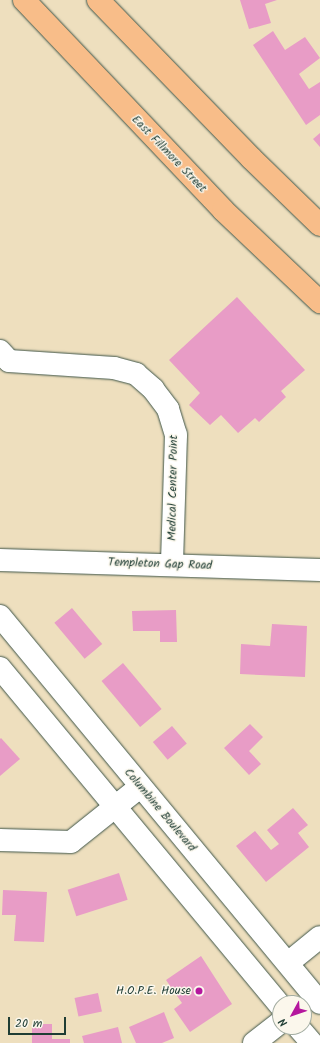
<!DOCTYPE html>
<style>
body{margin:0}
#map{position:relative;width:320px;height:1043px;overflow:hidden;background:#eedfbe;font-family:Kalam,sans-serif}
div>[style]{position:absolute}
.building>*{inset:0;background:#e89cc6;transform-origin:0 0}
.roads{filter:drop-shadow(0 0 1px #3e5549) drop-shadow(0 0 1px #3e5549)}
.minor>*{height:22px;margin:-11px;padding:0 11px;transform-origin:11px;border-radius:11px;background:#fff}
.major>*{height:22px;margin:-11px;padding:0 11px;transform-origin:11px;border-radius:11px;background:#f8bd89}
.dots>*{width:11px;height:11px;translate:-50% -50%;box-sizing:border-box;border:2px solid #fbf7ec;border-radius:50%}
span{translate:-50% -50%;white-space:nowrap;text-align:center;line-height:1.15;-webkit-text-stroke:3px #fbf7ec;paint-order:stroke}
.street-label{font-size:12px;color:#1f3d34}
.poi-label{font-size:12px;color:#1f3d34}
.right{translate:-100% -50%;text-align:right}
.north{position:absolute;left:272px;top:995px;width:40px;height:40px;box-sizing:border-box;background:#fbf7ec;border:1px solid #a3ada2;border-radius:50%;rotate:230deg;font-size:11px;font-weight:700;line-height:16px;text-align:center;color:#1f3d34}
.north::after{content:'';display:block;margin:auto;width:14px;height:18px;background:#b5179e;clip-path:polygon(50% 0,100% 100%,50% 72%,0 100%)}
.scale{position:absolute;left:8px;top:1017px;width:58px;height:18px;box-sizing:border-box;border:2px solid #1f3d34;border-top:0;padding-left:5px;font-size:12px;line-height:14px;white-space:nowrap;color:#1f3d34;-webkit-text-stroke:3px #fbf7ec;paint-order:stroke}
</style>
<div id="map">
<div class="building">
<i style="clip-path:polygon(240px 0,277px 0,265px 4px,271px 23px,249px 29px)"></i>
<i style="clip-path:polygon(273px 31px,285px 50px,305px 37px,320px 58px,299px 74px,309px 89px,320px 82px,320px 115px,306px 125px,253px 45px)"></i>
<i style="clip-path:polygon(320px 133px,320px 147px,313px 139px)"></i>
<i style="clip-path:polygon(237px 297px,305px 370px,281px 391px,286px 397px,259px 422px,255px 418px,238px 433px,221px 415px,210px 425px,189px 405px,200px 393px,169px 360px)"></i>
<i style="left:72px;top:608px;width:47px;height:23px;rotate:50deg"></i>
<i style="clip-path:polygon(176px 610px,177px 642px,160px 642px,160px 631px,133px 631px,132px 611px)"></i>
<i style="clip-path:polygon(272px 624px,307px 626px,305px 677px,240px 674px,241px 644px,270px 646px)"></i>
<i style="left:123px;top:663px;width:60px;height:28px;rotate:50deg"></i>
<i style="clip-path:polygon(250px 724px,263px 737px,249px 751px,261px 764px,249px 775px,224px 748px)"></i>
<i style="left:172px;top:726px;width:23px;height:25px;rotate:50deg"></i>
<i style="clip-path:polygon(1px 738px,20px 759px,0 776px,0 739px)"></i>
<i style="clip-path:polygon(293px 808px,308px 825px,298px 833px,309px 847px,266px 882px,236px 846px,255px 831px,271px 850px,279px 844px,267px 830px)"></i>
<i style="left:119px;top:873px;width:28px;height:54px;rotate:72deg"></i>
<i style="clip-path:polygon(3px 890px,47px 892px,44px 942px,14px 941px,16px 915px,2px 915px)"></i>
<i style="clip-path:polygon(201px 956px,232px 1004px,190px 1032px,174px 1009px,182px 1003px,166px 980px)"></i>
<i style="left:98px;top:993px;width:19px;height:24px;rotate:78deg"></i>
<i style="clip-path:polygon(164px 1012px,174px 1038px,162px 1043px,136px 1043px,129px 1027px)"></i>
<i style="clip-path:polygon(32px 1024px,52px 1024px,52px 1039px,70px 1039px,70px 1043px,32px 1043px)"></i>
<i style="clip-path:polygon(118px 1027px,122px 1043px,84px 1043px,82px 1036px)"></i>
</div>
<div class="roads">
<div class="minor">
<i style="left:0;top:351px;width:13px;rotate:48deg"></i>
<i style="left:9px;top:361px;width:105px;rotate:3.8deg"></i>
<i style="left:114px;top:368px;width:23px;rotate:15deg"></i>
<i style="left:136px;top:374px;width:23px;rotate:41deg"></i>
<i style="left:153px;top:389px;width:25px;rotate:53deg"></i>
<i style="left:168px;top:409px;width:27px;rotate:73deg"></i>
<i style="left:176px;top:435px;width:129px;rotate:91.8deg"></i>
<i style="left:0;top:560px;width:320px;rotate:1.8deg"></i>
<i style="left:0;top:616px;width:502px;rotate:50.41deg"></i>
<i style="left:0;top:668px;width:438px;rotate:50.3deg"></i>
<i style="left:0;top:840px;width:71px;rotate:1.6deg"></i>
<i style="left:71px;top:842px;width:88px;rotate:-38.6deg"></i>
<i style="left:288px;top:963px;width:41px;rotate:-39.1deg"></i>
<i style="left:298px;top:1027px;width:21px;rotate:49deg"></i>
<i style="left:254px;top:1043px;width:33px;rotate:-38deg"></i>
</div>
<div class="major">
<i style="left:24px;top:0;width:289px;rotate:46.5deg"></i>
<i style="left:223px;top:210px;width:134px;rotate:43.5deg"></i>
<i style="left:98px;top:0;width:220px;rotate:45.9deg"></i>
<i style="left:251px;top:158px;width:96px;rotate:44.2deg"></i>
</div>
</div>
<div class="dots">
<i style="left:199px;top:991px;background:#b5179e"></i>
</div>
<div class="street-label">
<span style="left:169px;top:154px;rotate:46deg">East Fillmore Street</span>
<span style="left:173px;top:488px;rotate:-89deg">Medical Center Point</span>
<span style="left:160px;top:564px;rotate:2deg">Templeton Gap Road</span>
<span style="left:160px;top:810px;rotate:50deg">Columbine Boulevard</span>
</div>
<div class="poi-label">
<span class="right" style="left:191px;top:991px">H.O.P.E. House</span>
</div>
<div class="north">N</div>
<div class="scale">20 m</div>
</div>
